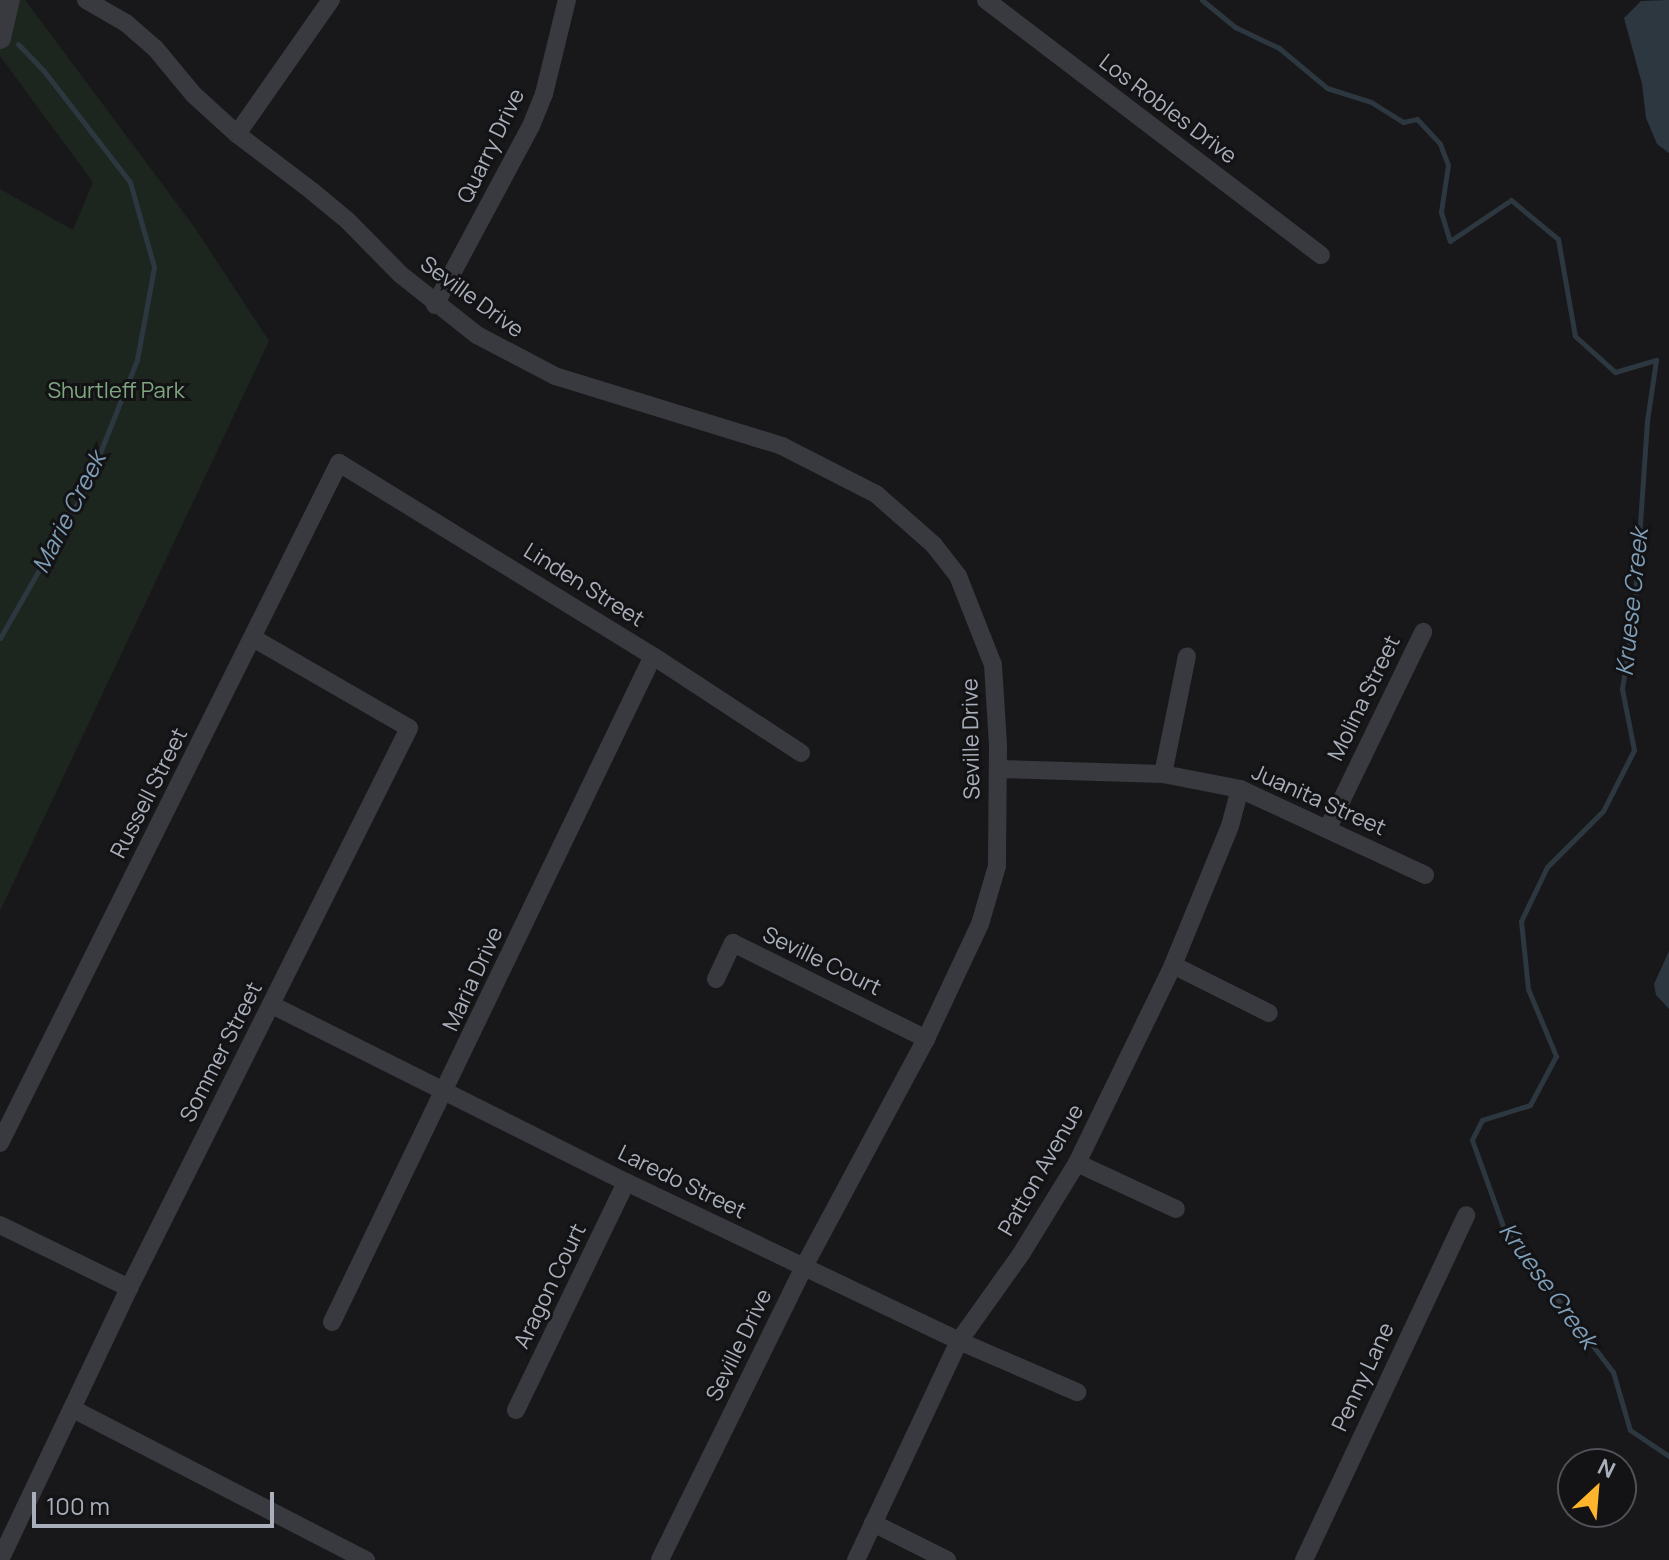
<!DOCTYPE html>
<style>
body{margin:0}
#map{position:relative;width:1669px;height:1560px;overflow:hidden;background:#18181a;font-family:Manrope,sans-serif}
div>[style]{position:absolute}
.green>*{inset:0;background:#1d261e}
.water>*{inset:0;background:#2c373f}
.stream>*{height:5px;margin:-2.5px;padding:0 2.5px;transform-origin:2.5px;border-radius:2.5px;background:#2c373f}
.minor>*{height:18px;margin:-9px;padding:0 9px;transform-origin:9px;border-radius:9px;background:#383a3f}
.tertiary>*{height:22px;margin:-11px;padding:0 11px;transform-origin:11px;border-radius:11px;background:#383a3f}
span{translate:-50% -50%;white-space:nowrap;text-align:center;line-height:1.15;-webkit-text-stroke:6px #131315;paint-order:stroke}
.street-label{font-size:22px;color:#a9afbb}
.park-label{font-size:22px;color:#7fa780}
.water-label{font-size:24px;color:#7e9eb8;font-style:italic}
.north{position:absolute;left:1557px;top:1448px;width:80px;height:80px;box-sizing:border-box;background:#131315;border:2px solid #4f5157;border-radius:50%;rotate:26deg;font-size:22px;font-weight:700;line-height:32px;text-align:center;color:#a9afbb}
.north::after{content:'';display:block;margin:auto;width:28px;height:36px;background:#ffb52b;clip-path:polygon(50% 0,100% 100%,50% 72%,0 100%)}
.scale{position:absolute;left:32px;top:1492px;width:242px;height:36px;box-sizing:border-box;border:4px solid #a9afbb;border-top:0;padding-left:10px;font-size:24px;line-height:28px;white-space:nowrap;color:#a9afbb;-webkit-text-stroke:6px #131315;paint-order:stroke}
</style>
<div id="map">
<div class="green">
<i style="clip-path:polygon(0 0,25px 0,195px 228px,269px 341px,0 911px,0 189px,73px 230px,93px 182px,0 56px)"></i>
</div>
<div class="water">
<i style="clip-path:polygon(1669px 0,1669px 153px,1657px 144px,1646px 118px,1642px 84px,1624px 18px,1641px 1px)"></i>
<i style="clip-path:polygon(1669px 951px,1669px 1009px,1656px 995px,1654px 984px)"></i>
</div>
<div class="stream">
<i style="left:1202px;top:0;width:43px;rotate:39.3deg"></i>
<i style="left:1235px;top:27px;width:49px;rotate:25.5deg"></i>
<i style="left:1279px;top:48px;width:62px;rotate:39.8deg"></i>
<i style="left:1327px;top:88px;width:46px;rotate:17.7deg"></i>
<i style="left:1371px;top:102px;width:38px;rotate:32deg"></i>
<i style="left:1403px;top:122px;width:14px;rotate:-12deg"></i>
<i style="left:1417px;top:119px;width:34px;rotate:47deg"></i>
<i style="left:1440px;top:144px;width:22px;rotate:69deg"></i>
<i style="left:1448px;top:165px;width:48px;rotate:98.5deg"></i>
<i style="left:1441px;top:212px;width:30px;rotate:73deg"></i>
<i style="left:1450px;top:241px;width:73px;rotate:-33.9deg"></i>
<i style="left:1511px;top:200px;width:61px;rotate:39.7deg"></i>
<i style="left:1558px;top:239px;width:98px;rotate:80.1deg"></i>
<i style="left:1575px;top:336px;width:54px;rotate:42deg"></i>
<i style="left:1615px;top:372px;width:43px;rotate:-16.3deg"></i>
<i style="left:1656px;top:360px;width:62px;rotate:98.4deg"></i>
<i style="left:1647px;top:421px;width:191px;rotate:93.9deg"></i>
<i style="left:1634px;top:612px;width:78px;rotate:98.9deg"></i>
<i style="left:1622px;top:689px;width:62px;rotate:78.9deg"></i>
<i style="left:1634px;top:750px;width:68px;rotate:116.9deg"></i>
<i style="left:1603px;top:811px;width:79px;rotate:135deg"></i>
<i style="left:1547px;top:867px;width:60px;rotate:115.7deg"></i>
<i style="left:1521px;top:921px;width:68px;rotate:84.1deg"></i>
<i style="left:1528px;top:989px;width:73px;rotate:67.3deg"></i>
<i style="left:1556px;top:1056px;width:55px;rotate:118deg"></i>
<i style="left:1530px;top:1105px;width:50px;rotate:162.6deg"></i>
<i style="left:1482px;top:1120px;width:22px;rotate:117deg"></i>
<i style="left:1472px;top:1140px;width:95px;rotate:70.2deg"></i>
<i style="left:1504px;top:1229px;width:180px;rotate:52.7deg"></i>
<i style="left:1613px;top:1372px;width:60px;rotate:73.7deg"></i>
<i style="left:1630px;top:1430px;width:47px;rotate:33.7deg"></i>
<i style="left:0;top:638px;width:173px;rotate:-60.2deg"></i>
<i style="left:86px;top:488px;width:138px;rotate:-68.3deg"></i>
<i style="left:137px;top:360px;width:95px;rotate:-79.6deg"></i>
<i style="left:154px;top:267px;width:88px;rotate:-105.8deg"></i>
<i style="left:130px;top:182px;width:142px;rotate:-127.8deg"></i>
<i style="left:43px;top:70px;width:36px;rotate:-134deg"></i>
</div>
<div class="minor">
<i style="left:86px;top:0;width:46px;rotate:29.9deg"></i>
<i style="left:126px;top:23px;width:38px;rotate:41deg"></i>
<i style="left:155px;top:48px;width:61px;rotate:50.3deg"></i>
<i style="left:194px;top:95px;width:58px;rotate:42.2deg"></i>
<i style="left:237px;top:134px;width:96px;rotate:37.3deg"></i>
<i style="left:313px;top:192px;width:45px;rotate:39.6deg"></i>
<i style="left:348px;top:221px;width:74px;rotate:45.5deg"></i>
<i style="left:400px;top:274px;width:98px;rotate:38.4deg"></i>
<i style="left:477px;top:335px;width:88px;rotate:27.7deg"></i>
<i style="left:555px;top:376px;width:238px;rotate:17.1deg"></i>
<i style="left:782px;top:446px;width:106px;rotate:27.1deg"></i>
<i style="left:876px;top:494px;width:76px;rotate:41.3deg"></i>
<i style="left:933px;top:544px;width:41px;rotate:52deg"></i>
<i style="left:958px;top:576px;width:96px;rotate:68.5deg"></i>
<i style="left:993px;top:665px;width:80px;rotate:86.4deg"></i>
<i style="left:998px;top:745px;width:121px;rotate:90.5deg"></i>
<i style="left:997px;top:866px;width:60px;rotate:106.3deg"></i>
<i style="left:980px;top:924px;width:127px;rotate:115.2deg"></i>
<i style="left:926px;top:1039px;width:259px;rotate:118.2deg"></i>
<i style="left:804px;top:1267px;width:326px;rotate:116.2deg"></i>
<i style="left:986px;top:0;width:421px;rotate:37.3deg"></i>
<i style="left:237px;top:134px;width:164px;rotate:-55deg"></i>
<i style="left:435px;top:305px;width:203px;rotate:-61.8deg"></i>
<i style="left:531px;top:126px;width:35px;rotate:-68deg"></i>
<i style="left:544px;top:94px;width:97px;rotate:-76.3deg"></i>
<i style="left:998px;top:769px;width:165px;rotate:1.7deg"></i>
<i style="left:1163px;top:774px;width:78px;rotate:11deg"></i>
<i style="left:1240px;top:789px;width:204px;rotate:24.9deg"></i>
<i style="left:1163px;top:774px;width:120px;rotate:-78.5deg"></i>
<i style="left:1328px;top:828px;width:218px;rotate:-64.1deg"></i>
<i style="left:1173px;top:965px;width:107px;rotate:26.6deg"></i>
<i style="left:716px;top:979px;width:40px;rotate:-65deg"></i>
<i style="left:733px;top:943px;width:216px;rotate:26.4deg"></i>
<i style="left:272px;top:1005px;width:396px;rotate:26.6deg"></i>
<i style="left:626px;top:1182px;width:369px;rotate:25.5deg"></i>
<i style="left:959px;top:1341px;width:129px;rotate:23.4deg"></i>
<i style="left:0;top:1143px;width:760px;rotate:-63.5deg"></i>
<i style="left:339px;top:463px;width:369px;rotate:31.6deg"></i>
<i style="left:653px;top:656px;width:177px;rotate:33.2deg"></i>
<i style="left:1077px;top:1163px;width:109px;rotate:24.9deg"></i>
<i style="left:0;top:1225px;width:144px;rotate:26deg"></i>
<i style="left:332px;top:1322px;width:739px;rotate:-64.27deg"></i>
<i style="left:73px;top:1409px;width:330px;rotate:27.3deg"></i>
<i style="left:516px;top:1410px;width:253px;rotate:-64.2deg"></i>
<i style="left:873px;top:1523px;width:83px;rotate:26.6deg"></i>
<i style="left:0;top:1560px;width:301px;rotate:-64.6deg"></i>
<i style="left:129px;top:1288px;width:626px;rotate:-63.43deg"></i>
<i style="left:409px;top:728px;width:180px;rotate:-150deg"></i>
<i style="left:856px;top:1560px;width:242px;rotate:-64.8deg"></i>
<i style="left:959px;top:1341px;width:107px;rotate:-54.5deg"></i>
<i style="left:1021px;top:1254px;width:107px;rotate:-58.4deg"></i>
<i style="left:1077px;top:1163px;width:220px;rotate:-64.1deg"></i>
<i style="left:1173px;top:965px;width:150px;rotate:-67.7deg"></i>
<i style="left:1230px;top:826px;width:38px;rotate:-75deg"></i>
<i style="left:1304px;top:1560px;width:381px;rotate:-64.8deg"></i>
</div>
<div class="tertiary">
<i style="left:0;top:38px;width:39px;rotate:-77deg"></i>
</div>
<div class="street-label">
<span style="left:1168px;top:109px;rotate:37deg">Los Robles Drive</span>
<span style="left:491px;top:146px;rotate:-64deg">Quarry Drive</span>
<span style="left:472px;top:297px;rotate:36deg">Seville Drive</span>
<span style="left:584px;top:585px;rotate:32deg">Linden Street</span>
<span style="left:1364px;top:698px;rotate:-64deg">Molina Street</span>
<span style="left:971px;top:739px;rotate:-91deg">Seville Drive</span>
<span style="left:149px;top:793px;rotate:-63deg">Russell Street</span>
<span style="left:1319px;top:800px;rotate:24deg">Juanita Street</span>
<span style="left:822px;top:961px;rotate:26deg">Seville Court</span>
<span style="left:473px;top:979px;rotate:-65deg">Maria Drive</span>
<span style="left:221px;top:1052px;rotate:-63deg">Sommer Street</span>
<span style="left:1041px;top:1170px;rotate:-60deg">Patton Avenue</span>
<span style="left:682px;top:1182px;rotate:26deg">Laredo Street</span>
<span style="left:550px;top:1286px;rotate:-64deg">Aragon Court</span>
<span style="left:739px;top:1345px;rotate:-64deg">Seville Drive</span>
<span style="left:1363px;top:1377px;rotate:-65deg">Penny Lane</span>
</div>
<div class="park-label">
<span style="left:116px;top:391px">Shurtleff Park</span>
</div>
<div class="water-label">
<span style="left:68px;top:512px;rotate:-63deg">Marie Creek</span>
<span style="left:1631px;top:602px;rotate:-84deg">Kruese Creek</span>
<span style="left:1549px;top:1285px;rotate:54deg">Kruese Creek</span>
</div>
<div class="north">N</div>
<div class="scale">100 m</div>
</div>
